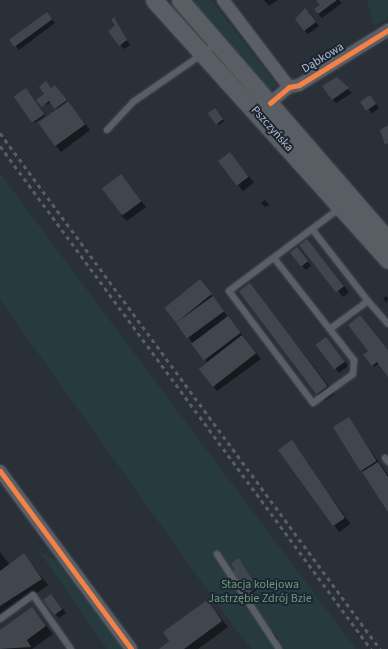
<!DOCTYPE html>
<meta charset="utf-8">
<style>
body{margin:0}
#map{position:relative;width:388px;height:649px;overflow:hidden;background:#2a3038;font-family:"Source Sans 3",sans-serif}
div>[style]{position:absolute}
.green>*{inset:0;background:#273a3e}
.shadow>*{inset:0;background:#0007;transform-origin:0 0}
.building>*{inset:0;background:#41464e;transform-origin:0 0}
.roads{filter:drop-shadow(0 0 1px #484c53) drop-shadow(0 0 1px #484c53)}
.lane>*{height:6px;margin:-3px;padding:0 3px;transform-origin:3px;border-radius:3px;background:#5a5e66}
.street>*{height:12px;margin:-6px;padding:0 6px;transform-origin:6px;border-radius:6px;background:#5a5e66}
.secondary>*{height:17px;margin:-8.5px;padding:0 8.5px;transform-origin:8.5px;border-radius:8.5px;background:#595d64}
.rail>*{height:3px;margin-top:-1.5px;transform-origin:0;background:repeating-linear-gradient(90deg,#595d64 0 4px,transparent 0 8px)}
.cycleway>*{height:5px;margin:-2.5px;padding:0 2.5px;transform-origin:2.5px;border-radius:2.5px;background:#f48246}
span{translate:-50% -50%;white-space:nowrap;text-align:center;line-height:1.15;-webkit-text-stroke:4px #1d2633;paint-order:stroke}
.street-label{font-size:12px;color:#b4bcc9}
.park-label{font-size:12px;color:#6b9a75}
</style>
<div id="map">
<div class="green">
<i style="clip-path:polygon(191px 0,211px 0,277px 85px,269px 92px)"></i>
<i style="clip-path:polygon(367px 0,388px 0,388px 18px,374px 26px)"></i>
<i style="clip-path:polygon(0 173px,66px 262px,356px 649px,252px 649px,233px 626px,0 300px)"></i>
<i style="clip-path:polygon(39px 551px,58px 562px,124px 649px,107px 649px)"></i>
</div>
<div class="shadow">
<i style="clip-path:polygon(264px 0,278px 0,269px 6px)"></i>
<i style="clip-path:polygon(317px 0,339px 0,342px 3px,322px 18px,315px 10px,321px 5px)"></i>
<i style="clip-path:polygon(309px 13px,319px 26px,308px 34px,304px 30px)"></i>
<i style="clip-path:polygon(50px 17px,55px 23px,19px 50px,11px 40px)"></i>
<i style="clip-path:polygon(119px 30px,130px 45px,124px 49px,109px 31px)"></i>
<i style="clip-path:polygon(336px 78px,352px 93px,336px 103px,332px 99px)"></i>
<i style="clip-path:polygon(55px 86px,90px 130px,61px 152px,56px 146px,58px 110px,52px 102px,42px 106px)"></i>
<i style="clip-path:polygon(28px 91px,45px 116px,34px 123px,15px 97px)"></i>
<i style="left:370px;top:96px;width:15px;height:9px;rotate:53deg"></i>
<i style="clip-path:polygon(217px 111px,224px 121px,219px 125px,210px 114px)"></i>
<i style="left:230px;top:153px;width:38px;height:14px;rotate:51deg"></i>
<i style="clip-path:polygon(121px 175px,146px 207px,127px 221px,121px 215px)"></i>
<i style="clip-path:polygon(265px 200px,269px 205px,265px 207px,261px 203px)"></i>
<i style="clip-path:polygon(300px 245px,312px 246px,349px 292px,343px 297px)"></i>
<i style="clip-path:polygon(300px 252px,311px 266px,306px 270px,302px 266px)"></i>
<i style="clip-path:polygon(200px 281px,261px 359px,217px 391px,199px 368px,207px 362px,165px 307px)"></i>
<i style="clip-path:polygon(250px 285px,335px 394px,325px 401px,317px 394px)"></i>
<i style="clip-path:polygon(386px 296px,388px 298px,387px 303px,383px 299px)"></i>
<i style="clip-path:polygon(329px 342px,348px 366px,339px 373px,336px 369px)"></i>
<i style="clip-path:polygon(388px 350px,388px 372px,379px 363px,374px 367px,370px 351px)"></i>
<i style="clip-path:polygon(348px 419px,388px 475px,388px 510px,334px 428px)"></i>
<i style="left:291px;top:442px;width:101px;height:14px;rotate:54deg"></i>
<i style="clip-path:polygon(0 552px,10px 565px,24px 555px,48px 585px,0 620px)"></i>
<i style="clip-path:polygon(241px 561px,258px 589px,250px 595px,236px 570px)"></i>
<i style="clip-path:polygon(51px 595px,66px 613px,59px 618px,55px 614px)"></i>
<i style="clip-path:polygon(207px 601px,228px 627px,198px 649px,161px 649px)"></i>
<i style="clip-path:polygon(32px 608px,53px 634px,32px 649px,0 649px,0 631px)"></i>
<i style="left:273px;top:632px;width:9px;height:4px;rotate:54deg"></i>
</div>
<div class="building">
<i style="clip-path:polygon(316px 0,337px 0,318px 14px,314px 9px,320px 5px)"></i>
<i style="clip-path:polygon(305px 8px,316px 22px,304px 31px,295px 19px)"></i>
<i style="left:47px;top:12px;width:9px;height:47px;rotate:54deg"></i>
<i style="clip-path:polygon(114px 17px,127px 40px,119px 46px,108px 31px,115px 25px,111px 20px)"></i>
<i style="clip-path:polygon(337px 77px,349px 88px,332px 100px,322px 86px)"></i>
<i style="clip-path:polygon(46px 81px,51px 88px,55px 85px,67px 100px,55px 109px,49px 101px,42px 107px,36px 100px,44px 94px,39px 87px)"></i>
<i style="left:26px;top:88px;width:32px;height:15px;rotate:55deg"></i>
<i style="left:370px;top:95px;width:11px;height:12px;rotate:56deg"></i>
<i style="left:68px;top:101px;width:29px;height:37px;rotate:54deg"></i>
<i style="left:215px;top:108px;width:14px;height:9px;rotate:54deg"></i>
<i style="clip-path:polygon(388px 125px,388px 143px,385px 145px,380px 130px)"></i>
<i style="left:230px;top:152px;width:31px;height:15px;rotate:53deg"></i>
<i style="left:121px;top:174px;width:34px;height:24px;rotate:53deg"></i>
<i style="left:307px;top:239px;width:60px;height:10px;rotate:52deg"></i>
<i style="left:297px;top:247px;width:18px;height:9px;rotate:52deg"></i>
<i style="left:200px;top:279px;width:19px;height:46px;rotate:51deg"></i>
<i style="left:250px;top:283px;width:129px;height:14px;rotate:53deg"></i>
<i style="left:213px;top:296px;width:19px;height:46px;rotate:54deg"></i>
<i style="clip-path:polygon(360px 315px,388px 350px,388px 377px,377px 362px,372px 366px,363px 355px,368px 351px,348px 325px)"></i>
<i style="left:228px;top:316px;width:21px;height:46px;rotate:53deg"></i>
<i style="left:242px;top:335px;width:23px;height:55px;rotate:52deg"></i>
<i style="left:326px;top:337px;width:31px;height:13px;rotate:53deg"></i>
<i style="left:349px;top:417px;width:52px;height:19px;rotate:58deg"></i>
<i style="clip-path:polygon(292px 440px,345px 518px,333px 526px,278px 450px)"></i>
<i style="clip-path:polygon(378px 462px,388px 477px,388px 512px,362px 472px)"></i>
<i style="clip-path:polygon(24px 553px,42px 579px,0 606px,0 571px)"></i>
<i style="clip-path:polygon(239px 558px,257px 587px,248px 594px,232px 572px,235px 570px,231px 564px)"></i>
<i style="left:51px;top:594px;width:19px;height:10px;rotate:54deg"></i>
<i style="clip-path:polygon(207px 600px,222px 621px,184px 649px,159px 649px,169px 641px,163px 632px)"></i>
<i style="clip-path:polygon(32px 607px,46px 626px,20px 645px,27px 640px,31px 647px,0 649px,0 630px)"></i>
</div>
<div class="roads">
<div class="lane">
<i style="left:107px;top:130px;width:38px;rotate:-47deg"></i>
<i style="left:133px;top:102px;width:102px;rotate:-34.6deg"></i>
<i style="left:312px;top:229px;width:91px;rotate:52.1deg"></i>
<i style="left:274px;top:258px;width:130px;rotate:51.9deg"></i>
<i style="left:354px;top:360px;width:14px;rotate:94deg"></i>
<i style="left:353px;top:374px;width:49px;rotate:144.1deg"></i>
<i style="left:313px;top:403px;width:140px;rotate:-126.9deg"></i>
<i style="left:229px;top:291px;width:139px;rotate:-36.8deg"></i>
<i style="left:330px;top:329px;width:47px;rotate:-36.4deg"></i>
<i style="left:368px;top:301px;width:30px;rotate:49deg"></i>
<i style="left:385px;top:458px;width:5px;rotate:53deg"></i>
<i style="left:217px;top:554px;width:113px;rotate:56.9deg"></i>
<i style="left:0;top:619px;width:41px;rotate:-36deg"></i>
<i style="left:33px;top:595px;width:66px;rotate:54.9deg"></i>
</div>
<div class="street">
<i style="left:223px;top:0;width:109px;rotate:52.8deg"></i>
<i style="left:270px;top:103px;width:25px;rotate:-40deg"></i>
<i style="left:289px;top:87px;width:10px;rotate:-11deg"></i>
<i style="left:299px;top:85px;width:105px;rotate:-31.7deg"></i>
<i style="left:0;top:471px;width:221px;rotate:53.6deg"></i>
</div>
<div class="secondary">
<i style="left:154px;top:0;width:350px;rotate:48deg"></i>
<i style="left:180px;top:0;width:318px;rotate:49.1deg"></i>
</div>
</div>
<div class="rail">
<i style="left:0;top:133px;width:641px;rotate:53.63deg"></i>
<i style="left:0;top:146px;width:625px;rotate:53.59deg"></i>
</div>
<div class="cycleway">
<i style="left:270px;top:103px;width:25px;rotate:-40deg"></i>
<i style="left:289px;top:87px;width:10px;rotate:-11deg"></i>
<i style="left:299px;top:85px;width:105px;rotate:-31.7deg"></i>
<i style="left:0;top:471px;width:221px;rotate:53.6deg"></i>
</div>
<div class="street-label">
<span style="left:323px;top:58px;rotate:-32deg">Dąbkowa</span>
<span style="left:272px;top:129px;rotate:48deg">Pszczyńska</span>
</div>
<div class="park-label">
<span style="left:260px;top:592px">Stacja kolejowa<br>Jastrzębie Zdrój Bzie</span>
</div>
</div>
